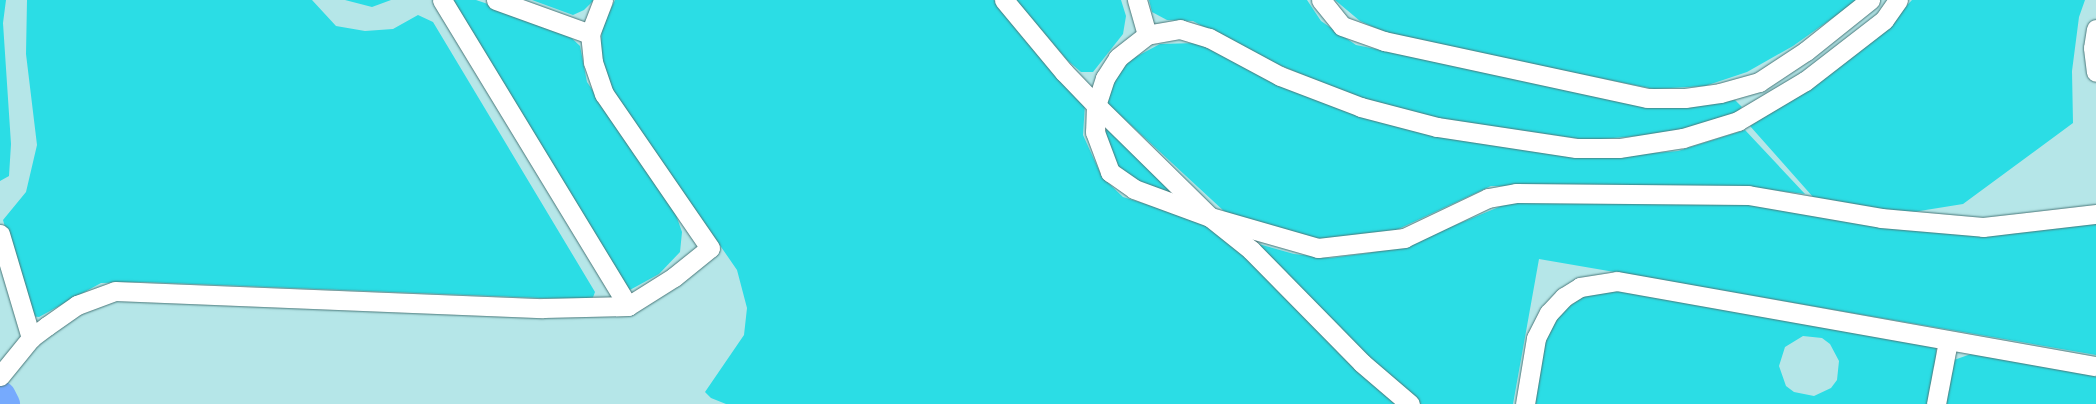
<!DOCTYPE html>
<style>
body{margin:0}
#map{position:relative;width:2096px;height:404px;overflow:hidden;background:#b5e6e8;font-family:"Work Sans",sans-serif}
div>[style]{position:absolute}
.green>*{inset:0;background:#2bdde5}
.river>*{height:31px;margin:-15.5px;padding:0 15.5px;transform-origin:15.5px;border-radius:15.5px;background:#76aafd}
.roads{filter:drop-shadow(0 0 1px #497779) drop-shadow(0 0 1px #497779)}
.minor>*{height:19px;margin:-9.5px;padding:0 9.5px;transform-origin:9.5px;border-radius:9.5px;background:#fff}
span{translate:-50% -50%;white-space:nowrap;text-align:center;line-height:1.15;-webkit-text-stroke:4.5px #c2f4f6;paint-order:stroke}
</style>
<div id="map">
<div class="green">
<i style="clip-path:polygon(0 0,6px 0,3px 23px,11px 144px,9px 176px,0 181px)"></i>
<i style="clip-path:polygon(27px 0,312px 0,336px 26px,365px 31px,393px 29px,418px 15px,433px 22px,595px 292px,592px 300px,142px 282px,101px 283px,39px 317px,31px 316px,3px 220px,26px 192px,37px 145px,26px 54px)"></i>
<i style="clip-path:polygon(345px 0,391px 0,372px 7px)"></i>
<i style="clip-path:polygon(450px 0,476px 0,562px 29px,580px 46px,587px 82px,675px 212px,682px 232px,680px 252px,659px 274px,628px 291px)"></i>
<i style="clip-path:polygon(532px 0,594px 0,584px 10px,573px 15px)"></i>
<i style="clip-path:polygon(615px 0,994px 0,1085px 104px,1083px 135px,1102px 177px,1123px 197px,1211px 224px,1398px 404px,726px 404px,711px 398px,705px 392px,744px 335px,747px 308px,737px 270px,608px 83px,600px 58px,602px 28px)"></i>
<i style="clip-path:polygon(1016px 0,1121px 0,1126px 16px,1123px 34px,1093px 72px,1081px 72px,1067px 60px)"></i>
<i style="clip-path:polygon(1149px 0,1307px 0,1321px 21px,1356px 45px,1666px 108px,1735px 100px,1742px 107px,1732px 118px,1676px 133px,1588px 140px,1444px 120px,1354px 96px,1257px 56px,1193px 21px,1167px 20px,1152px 12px)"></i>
<i style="clip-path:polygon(1335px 0,1858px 0,1793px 46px,1747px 72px,1705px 86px,1654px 89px,1396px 37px,1360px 21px)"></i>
<i style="clip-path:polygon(1912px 0,2085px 0,2079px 17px,2072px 71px,2073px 123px,1963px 204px,1907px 213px,1813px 197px,1750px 126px,1798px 95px,1883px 31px)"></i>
<i style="clip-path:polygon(1197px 43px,1339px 109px,1495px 144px,1607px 157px,1678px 151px,1745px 130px,1805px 194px,1749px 187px,1491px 186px,1390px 233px,1338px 240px,1299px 238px,1225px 212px,1106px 102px,1109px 87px,1130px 60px,1160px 44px)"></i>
<i style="clip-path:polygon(1107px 127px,1182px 200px,1142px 183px,1116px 166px,1104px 138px)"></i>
<i style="clip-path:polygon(1511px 202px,1746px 203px,1903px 229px,2096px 220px,2096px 355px,1539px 259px,1513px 404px,1420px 404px,1374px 364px,1255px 243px,1294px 254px,1330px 258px,1369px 253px,1419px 240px)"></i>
<i style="clip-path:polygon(evenodd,1608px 287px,1936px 347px,1937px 361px,1928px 404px,1534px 404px,1545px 340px,1560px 313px,1584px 296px,1608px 287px,1803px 336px,1822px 338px,1830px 344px,1839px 361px,1837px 380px,1831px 388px,1814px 396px,1794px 392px,1786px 386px,1779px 366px,1785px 347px,1803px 336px)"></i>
<i style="clip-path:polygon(1971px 354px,2096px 375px,2096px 404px,1943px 404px,1954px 360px)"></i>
</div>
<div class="river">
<i style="left:0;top:396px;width:9px;rotate:63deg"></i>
</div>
<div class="roads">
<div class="minor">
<i style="left:442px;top:0;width:358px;rotate:58.7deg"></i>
<i style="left:496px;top:0;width:100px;rotate:19.9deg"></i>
<i style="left:1004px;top:0;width:94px;rotate:50.2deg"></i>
<i style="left:1064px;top:72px;width:46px;rotate:45.9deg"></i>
<i style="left:1096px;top:105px;width:160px;rotate:44.5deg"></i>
<i style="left:1210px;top:217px;width:53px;rotate:38.8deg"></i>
<i style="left:1251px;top:250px;width:158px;rotate:45.5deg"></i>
<i style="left:1362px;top:363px;width:63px;rotate:40.5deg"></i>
<i style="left:1137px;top:0;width:36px;rotate:74deg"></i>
<i style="left:1321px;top:0;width:33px;rotate:51deg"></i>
<i style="left:1342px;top:26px;width:45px;rotate:19.7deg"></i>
<i style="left:1384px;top:41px;width:269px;rotate:12.2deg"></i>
<i style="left:1647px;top:98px;width:38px"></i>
<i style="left:1685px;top:98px;width:35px;rotate:-8deg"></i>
<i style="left:1720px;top:93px;width:41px;rotate:-15.8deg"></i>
<i style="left:1759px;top:82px;width:56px;rotate:-33.4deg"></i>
<i style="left:1806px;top:51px;width:82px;rotate:-38.6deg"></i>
<i style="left:1898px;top:0;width:24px;rotate:125deg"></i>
<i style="left:1884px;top:20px;width:100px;rotate:142.3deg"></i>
<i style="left:1805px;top:81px;width:78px;rotate:149.2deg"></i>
<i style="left:1738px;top:121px;width:58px;rotate:162.8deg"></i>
<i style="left:1683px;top:138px;width:65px;rotate:171.1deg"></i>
<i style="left:1619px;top:148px;width:43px;rotate:180deg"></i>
<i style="left:1576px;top:148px;width:141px;rotate:-171.4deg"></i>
<i style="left:1437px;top:127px;width:79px;rotate:-165.3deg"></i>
<i style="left:1361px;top:107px;width:87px;rotate:-159.1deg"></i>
<i style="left:1280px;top:76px;width:81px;rotate:-151.8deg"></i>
<i style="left:1209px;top:38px;width:30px;rotate:-163deg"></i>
<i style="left:1180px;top:29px;width:34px;rotate:170deg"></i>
<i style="left:1147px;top:35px;width:37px;rotate:142deg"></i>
<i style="left:1118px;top:58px;width:24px;rotate:123deg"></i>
<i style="left:1105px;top:78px;width:28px;rotate:108deg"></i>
<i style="left:1096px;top:105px;width:27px;rotate:92deg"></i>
<i style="left:1095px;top:132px;width:43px;rotate:69.4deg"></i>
<i style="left:1110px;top:172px;width:29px;rotate:35deg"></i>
<i style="left:1134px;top:189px;width:81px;rotate:20.2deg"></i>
<i style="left:1210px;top:217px;width:112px;rotate:16deg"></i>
<i style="left:1318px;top:248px;width:87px;rotate:-6.6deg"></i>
<i style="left:1404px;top:238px;width:93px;rotate:-25.5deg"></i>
<i style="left:1488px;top:198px;width:28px;rotate:-10deg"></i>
<i style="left:1516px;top:193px;width:232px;rotate:0.5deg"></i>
<i style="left:1748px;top:195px;width:135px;rotate:9.8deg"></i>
<i style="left:1881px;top:218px;width:102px;rotate:5deg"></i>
<i style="left:1983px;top:227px;width:114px;rotate:-6.6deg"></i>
<i style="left:2096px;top:29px;width:19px;rotate:99deg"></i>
<i style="left:2093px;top:48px;width:24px;rotate:83deg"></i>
<i style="left:0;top:234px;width:109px;rotate:73.4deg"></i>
<i style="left:0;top:376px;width:49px;rotate:-50.8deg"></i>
<i style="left:31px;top:338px;width:20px;rotate:-37deg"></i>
<i style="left:47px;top:326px;width:37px;rotate:-35deg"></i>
<i style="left:77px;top:305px;width:40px;rotate:-20.2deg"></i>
<i style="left:115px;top:291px;width:428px;rotate:2.3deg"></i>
<i style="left:543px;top:308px;width:85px;rotate:-1.3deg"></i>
<i style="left:628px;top:306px;width:54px;rotate:-32.2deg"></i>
<i style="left:674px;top:277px;width:46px;rotate:-38.9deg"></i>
<i style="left:710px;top:248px;width:187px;rotate:-124.5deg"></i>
<i style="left:604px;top:94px;width:34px;rotate:-109deg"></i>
<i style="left:593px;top:62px;width:28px;rotate:-96deg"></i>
<i style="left:590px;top:34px;width:36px;rotate:-69deg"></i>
<i style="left:1525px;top:404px;width:67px;rotate:-80.5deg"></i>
<i style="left:1536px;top:338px;width:28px;rotate:-63deg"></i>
<i style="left:1549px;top:313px;width:22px;rotate:-47deg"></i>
<i style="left:1564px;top:297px;width:19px;rotate:-32deg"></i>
<i style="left:1580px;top:287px;width:37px;rotate:-9deg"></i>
<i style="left:1617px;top:281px;width:486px;rotate:10.1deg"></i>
<i style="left:1936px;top:404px;width:64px;rotate:-79.2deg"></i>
</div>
</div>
</div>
